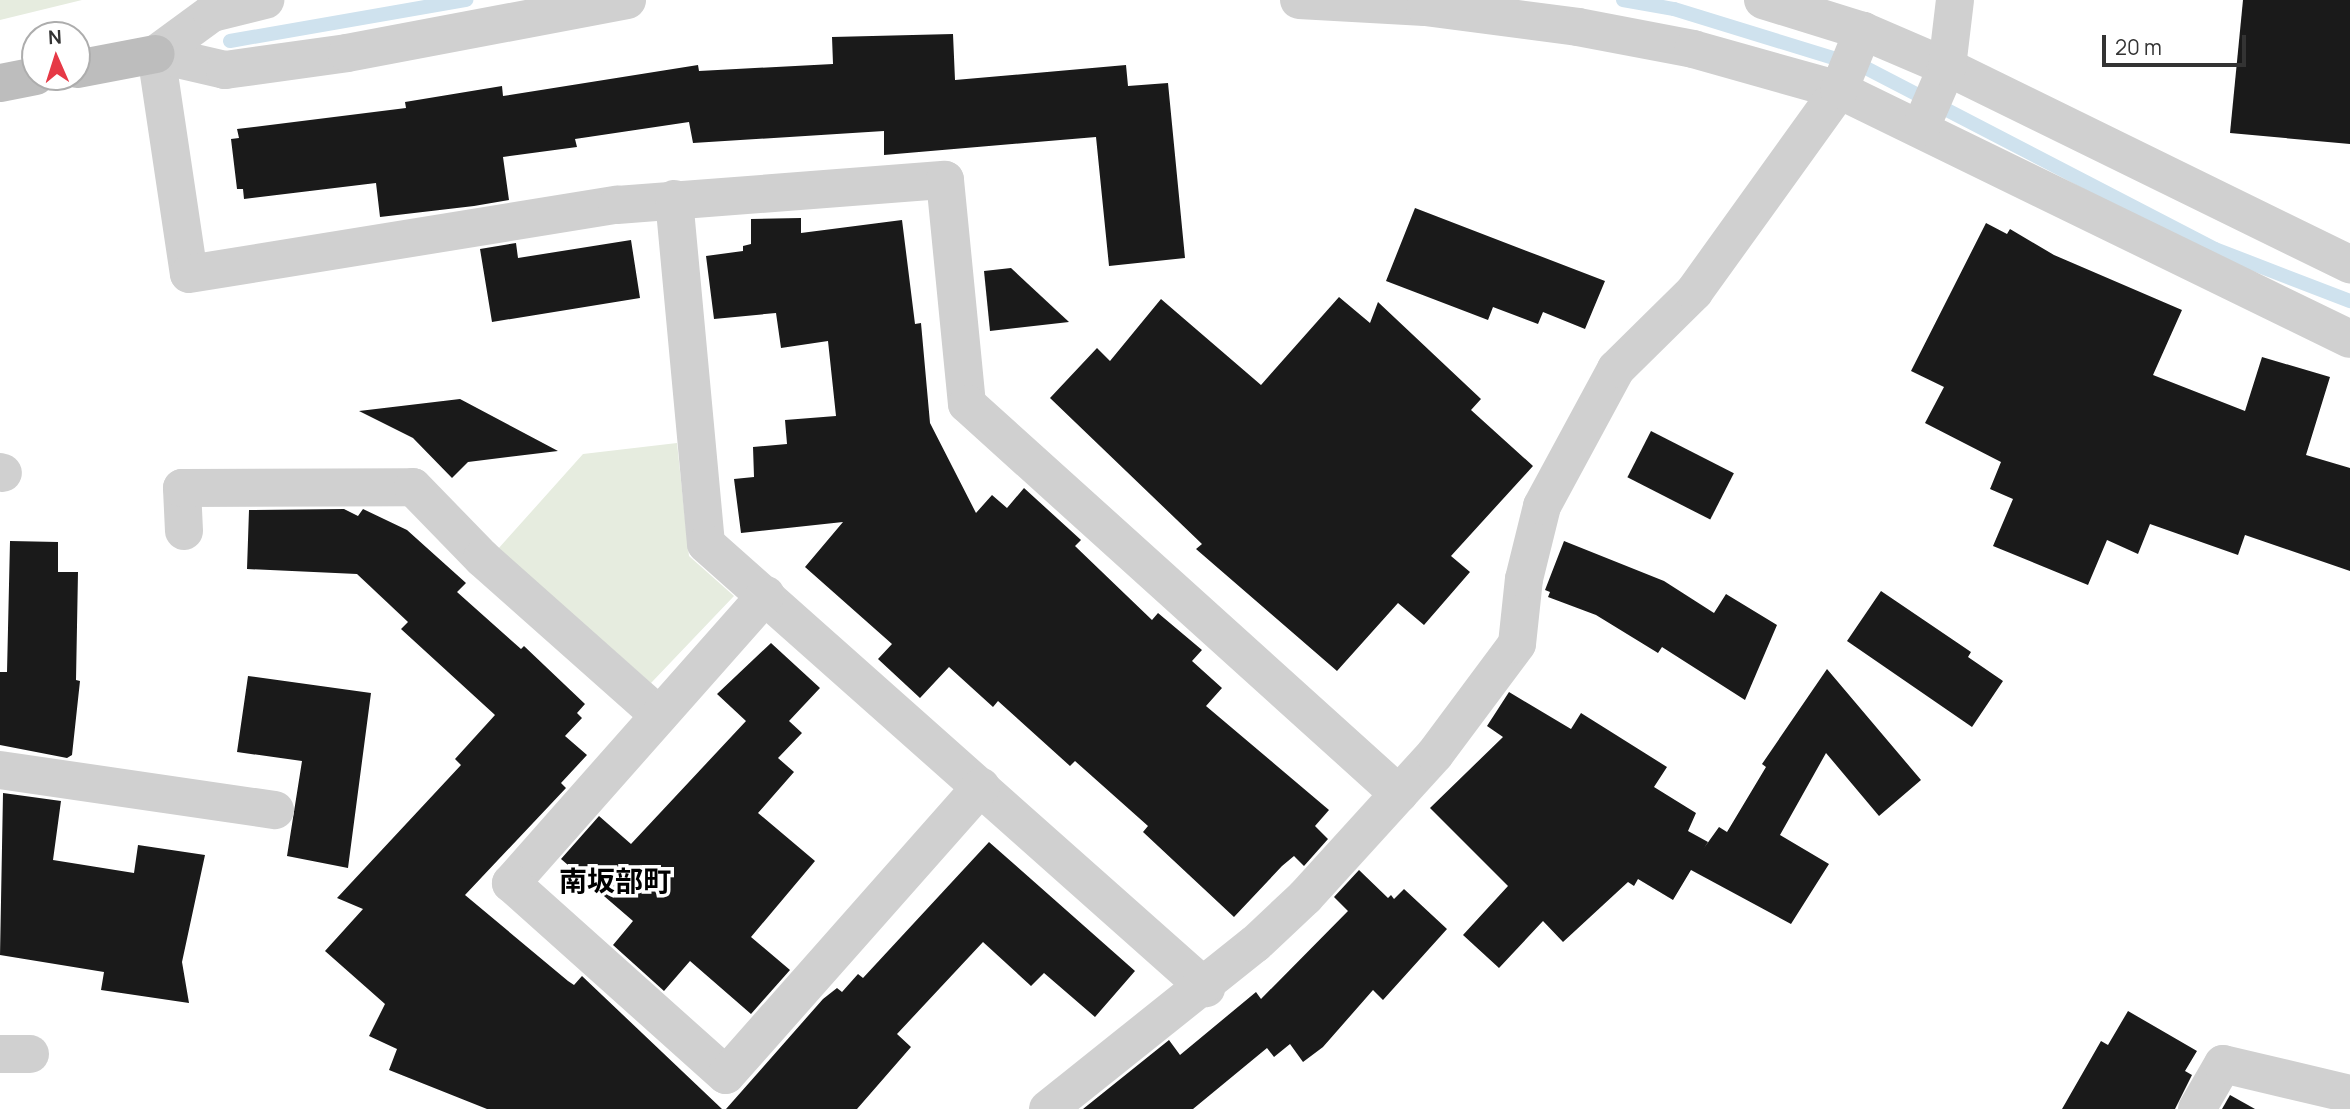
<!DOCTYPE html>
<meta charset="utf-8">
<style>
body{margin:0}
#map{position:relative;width:2350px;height:1109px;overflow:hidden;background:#fff;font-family:Manrope,"Noto Sans JP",sans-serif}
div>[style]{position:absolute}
.green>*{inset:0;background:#e6ecdf}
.stream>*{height:14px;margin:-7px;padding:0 7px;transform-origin:7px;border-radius:7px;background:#cfe2ee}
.building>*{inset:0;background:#1a1a1a;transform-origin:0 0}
.street>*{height:38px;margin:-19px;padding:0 19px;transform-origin:19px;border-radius:19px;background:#d0d0d0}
.secondary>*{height:38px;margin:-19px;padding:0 19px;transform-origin:19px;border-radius:19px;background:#bdbdbd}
span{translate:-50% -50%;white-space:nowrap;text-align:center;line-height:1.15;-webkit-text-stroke:7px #fff;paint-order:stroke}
.quarter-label{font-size:28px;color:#000;font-weight:700}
.north{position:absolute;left:21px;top:21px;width:70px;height:70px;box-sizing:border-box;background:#fff;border:2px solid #adadad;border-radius:50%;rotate:357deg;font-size:19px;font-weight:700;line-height:28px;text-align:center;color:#333}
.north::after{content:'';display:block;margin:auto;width:24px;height:32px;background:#e63946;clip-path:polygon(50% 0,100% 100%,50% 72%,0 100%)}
.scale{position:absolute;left:2102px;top:35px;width:144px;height:32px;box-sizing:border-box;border:4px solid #333;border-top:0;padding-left:9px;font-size:21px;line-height:24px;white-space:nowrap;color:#333;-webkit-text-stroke:5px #fff;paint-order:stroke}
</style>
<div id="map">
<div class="green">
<i style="clip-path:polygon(0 0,82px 0,0 20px)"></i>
<i style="clip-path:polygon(677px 443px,689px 556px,734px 596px,651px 683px,498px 549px,583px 454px)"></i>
</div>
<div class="stream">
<i style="left:1623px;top:0;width:52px;rotate:10deg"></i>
<i style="left:1674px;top:9px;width:201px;rotate:17.1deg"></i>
<i style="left:1866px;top:68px;width:393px;rotate:27.4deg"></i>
<i style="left:2215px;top:249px;width:145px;rotate:21.1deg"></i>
<i style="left:230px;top:41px;width:240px;rotate:-9.9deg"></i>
</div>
<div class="building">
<i style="clip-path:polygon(2243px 0,2350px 0,2350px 144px,2230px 133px)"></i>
<i style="clip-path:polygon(953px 34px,955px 80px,1126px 65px,1128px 86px,1168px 83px,1185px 258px,1109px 266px,1096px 137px,884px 155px,884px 131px,693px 143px,689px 122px,575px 139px,577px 147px,503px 157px,509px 200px,474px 206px,380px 217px,376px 183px,244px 199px,243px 189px,237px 189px,231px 139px,239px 138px,237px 129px,406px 108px,405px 102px,502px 86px,503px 96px,698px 65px,699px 71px,833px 64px,832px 37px)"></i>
<i style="clip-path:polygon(1415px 208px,1605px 281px,1585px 329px,1543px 312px,1538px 324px,1493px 307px,1488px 320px,1386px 281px)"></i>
<i style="clip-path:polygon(801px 218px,801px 233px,902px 220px,915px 324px,921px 323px,930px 423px,976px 513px,992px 495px,1007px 508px,1024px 488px,1081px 540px,1075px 546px,1152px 620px,1158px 613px,1202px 650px,1192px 661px,1222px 688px,1206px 706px,1329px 810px,1315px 826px,1328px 839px,1304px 866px,1294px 856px,1282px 866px,1234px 917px,1143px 832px,1148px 826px,1075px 761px,1070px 766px,998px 701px,993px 707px,949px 667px,920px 698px,878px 659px,892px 644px,805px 567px,843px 522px,741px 533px,734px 479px,754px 477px,753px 447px,787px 444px,785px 420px,836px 416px,828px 341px,781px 348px,776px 313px,714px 319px,706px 256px,743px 251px,743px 246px,751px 244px,751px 219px)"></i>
<i style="clip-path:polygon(1986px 223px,2007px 234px,2010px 229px,2054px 255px,2182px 310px,2153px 375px,2245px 411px,2262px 357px,2330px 377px,2306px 455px,2350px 468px,2350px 571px,2245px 535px,2238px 555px,2150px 524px,2138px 554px,2107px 540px,2088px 585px,1993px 546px,2013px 499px,1990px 489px,2001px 462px,1925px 423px,1944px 387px,1911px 371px)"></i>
<i style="clip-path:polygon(631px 240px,640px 298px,492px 322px,480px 249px,516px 243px,518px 258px)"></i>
<i style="clip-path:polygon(1011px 268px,1069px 322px,990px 331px,984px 271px)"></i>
<i style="clip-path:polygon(1339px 297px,1370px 323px,1378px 302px,1481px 399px,1471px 410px,1533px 466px,1451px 556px,1470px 572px,1424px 625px,1398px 603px,1337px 671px,1196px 549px,1202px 544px,1050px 398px,1097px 348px,1110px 361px,1161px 299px,1261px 385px)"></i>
<i style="clip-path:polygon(460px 399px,558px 451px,468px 462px,452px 478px,413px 438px,359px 411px)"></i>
<i style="left:1651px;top:431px;width:93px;height:52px;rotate:27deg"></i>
<i style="clip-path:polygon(344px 509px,358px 516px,363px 509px,407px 530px,466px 583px,457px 592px,521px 649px,524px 646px,585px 704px,577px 713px,582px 718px,565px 736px,587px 755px,561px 783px,566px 788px,465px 895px,568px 981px,574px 985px,582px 976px,722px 1109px,487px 1109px,389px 1070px,397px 1049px,369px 1036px,385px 1004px,325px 951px,363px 909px,337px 898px,461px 765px,455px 759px,495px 715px,401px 629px,408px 622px,357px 574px,247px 569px,249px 510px)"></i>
<i style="clip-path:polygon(10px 541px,58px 542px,58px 572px,78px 572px,76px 680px,80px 681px,72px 755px,67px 758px,0 745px,0 672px,7px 672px)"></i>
<i style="clip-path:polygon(1564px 541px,1664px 581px,1714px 613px,1726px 594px,1777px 625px,1745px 700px,1662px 647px,1658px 653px,1596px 615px,1548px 597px,1550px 592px,1545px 590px)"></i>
<i style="clip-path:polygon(1881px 591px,1971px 652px,1968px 657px,2003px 681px,1972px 727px,1847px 641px)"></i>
<i style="clip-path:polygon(771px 643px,820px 688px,789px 721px,802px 733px,778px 758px,794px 772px,758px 813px,815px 861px,751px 937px,790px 970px,751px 1014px,690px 961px,664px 991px,613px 945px,633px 921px,561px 859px,599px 816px,631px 844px,746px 721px,717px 694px)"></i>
<i style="clip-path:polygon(1827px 669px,1921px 780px,1879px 816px,1826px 753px,1780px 835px,1829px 864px,1791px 924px,1691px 870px,1673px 900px,1638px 879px,1634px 886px,1628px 882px,1563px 942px,1543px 921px,1499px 968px,1463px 935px,1508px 886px,1430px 808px,1503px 737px,1487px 726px,1509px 692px,1571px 729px,1581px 713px,1667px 767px,1654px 787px,1696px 813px,1688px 831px,1708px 842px,1704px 848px,1719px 827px,1727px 832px,1766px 767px,1762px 764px)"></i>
<i style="clip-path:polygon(248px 676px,371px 693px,348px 868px,287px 856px,302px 761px,237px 752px)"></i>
<i style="clip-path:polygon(3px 793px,61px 801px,53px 860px,134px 873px,138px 845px,205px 855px,182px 962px,189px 1003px,101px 990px,104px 972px,0 955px)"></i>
<i style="clip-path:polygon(989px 842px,1135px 971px,1095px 1017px,1044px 973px,1031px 986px,983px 942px,897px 1034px,911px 1047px,857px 1109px,726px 1109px,823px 999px,837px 988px,842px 992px,858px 974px,863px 978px)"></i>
<i style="clip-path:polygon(1359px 870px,1388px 898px,1391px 895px,1394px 899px,1404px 889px,1447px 929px,1383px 1000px,1373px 990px,1323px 1047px,1303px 1062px,1290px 1044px,1274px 1057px,1267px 1048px,1193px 1109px,1083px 1109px,1169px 1040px,1180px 1055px,1256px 992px,1261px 999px,1348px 911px,1334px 897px)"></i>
<i style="clip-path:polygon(2128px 1011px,2197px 1051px,2185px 1071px,2192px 1075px,2175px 1109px,2062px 1109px,2101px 1041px,2108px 1045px)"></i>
<i style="clip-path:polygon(2230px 1095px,2255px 1109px,2222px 1109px)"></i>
</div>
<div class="street">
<i style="left:1299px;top:0;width:126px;rotate:3.2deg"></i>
<i style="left:1425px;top:7px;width:154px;rotate:7.4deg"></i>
<i style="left:1578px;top:27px;width:117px;rotate:10.8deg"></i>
<i style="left:1693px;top:49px;width:152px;rotate:15.7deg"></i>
<i style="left:1839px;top:90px;width:568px;rotate:25.98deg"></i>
<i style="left:1763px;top:0;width:105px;rotate:17.2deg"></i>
<i style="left:1863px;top:31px;width:91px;rotate:23.2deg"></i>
<i style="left:1947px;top:67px;width:449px;rotate:26.1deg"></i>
<i style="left:156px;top:54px;width:222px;rotate:81.5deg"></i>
<i style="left:189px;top:274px;width:434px;rotate:-9.2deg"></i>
<i style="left:617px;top:205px;width:329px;rotate:-4.4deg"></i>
<i style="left:945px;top:180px;width:225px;rotate:84.4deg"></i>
<i style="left:967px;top:404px;width:582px;rotate:42.08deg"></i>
<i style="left:156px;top:54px;width:71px;rotate:13.1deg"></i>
<i style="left:225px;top:70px;width:123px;rotate:-7.9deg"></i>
<i style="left:347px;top:53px;width:285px;rotate:-10.7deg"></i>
<i style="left:156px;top:54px;width:69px;rotate:-36.2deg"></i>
<i style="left:212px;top:13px;width:55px;rotate:-13.8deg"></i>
<i style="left:1921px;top:127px;width:65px;rotate:-66.6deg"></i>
<i style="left:1947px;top:67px;width:67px;rotate:-83.2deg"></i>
<i style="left:674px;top:199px;width:346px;rotate:84.7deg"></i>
<i style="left:706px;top:544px;width:669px;rotate:41.61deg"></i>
<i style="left:0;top:472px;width:3px;rotate:18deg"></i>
<i style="left:184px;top:531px;width:43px;rotate:-92.7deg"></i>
<i style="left:182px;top:488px;width:231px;rotate:-0.2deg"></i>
<i style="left:413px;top:487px;width:99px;rotate:45.8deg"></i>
<i style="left:482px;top:558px;width:237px;rotate:41.6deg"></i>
<i style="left:766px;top:595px;width:385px;rotate:131.5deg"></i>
<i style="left:511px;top:883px;width:288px;rotate:41.8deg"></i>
<i style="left:726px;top:1075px;width:385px;rotate:-48.5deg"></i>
<i style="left:0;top:770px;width:278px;rotate:8.3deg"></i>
<i style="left:0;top:1054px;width:30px"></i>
<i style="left:1048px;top:1109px;width:265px;rotate:-38.6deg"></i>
<i style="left:1255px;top:944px;width:69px;rotate:-43.2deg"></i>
<i style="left:1305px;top:897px;width:193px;rotate:-47.7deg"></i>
<i style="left:1435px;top:754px;width:137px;rotate:-53.3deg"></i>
<i style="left:1517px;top:644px;width:65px;rotate:-83.9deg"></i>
<i style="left:1524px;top:579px;width:75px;rotate:-76.1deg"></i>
<i style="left:1542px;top:506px;width:156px;rotate:-61.6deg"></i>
<i style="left:1616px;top:369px;width:110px;rotate:-44.6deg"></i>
<i style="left:1694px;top:292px;width:249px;rotate:-54.3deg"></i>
<i style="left:1839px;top:90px;width:64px;rotate:-67.9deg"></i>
<i style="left:2197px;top:1109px;width:52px;rotate:-60deg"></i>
<i style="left:2223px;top:1064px;width:130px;rotate:13.3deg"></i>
</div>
<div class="secondary">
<i style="left:77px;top:69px;width:80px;rotate:-10.8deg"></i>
<i style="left:0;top:83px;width:36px;rotate:-11deg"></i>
</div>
<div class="quarter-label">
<span style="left:615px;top:880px">南坂部町</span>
</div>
<div class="north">N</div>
<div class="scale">20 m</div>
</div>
